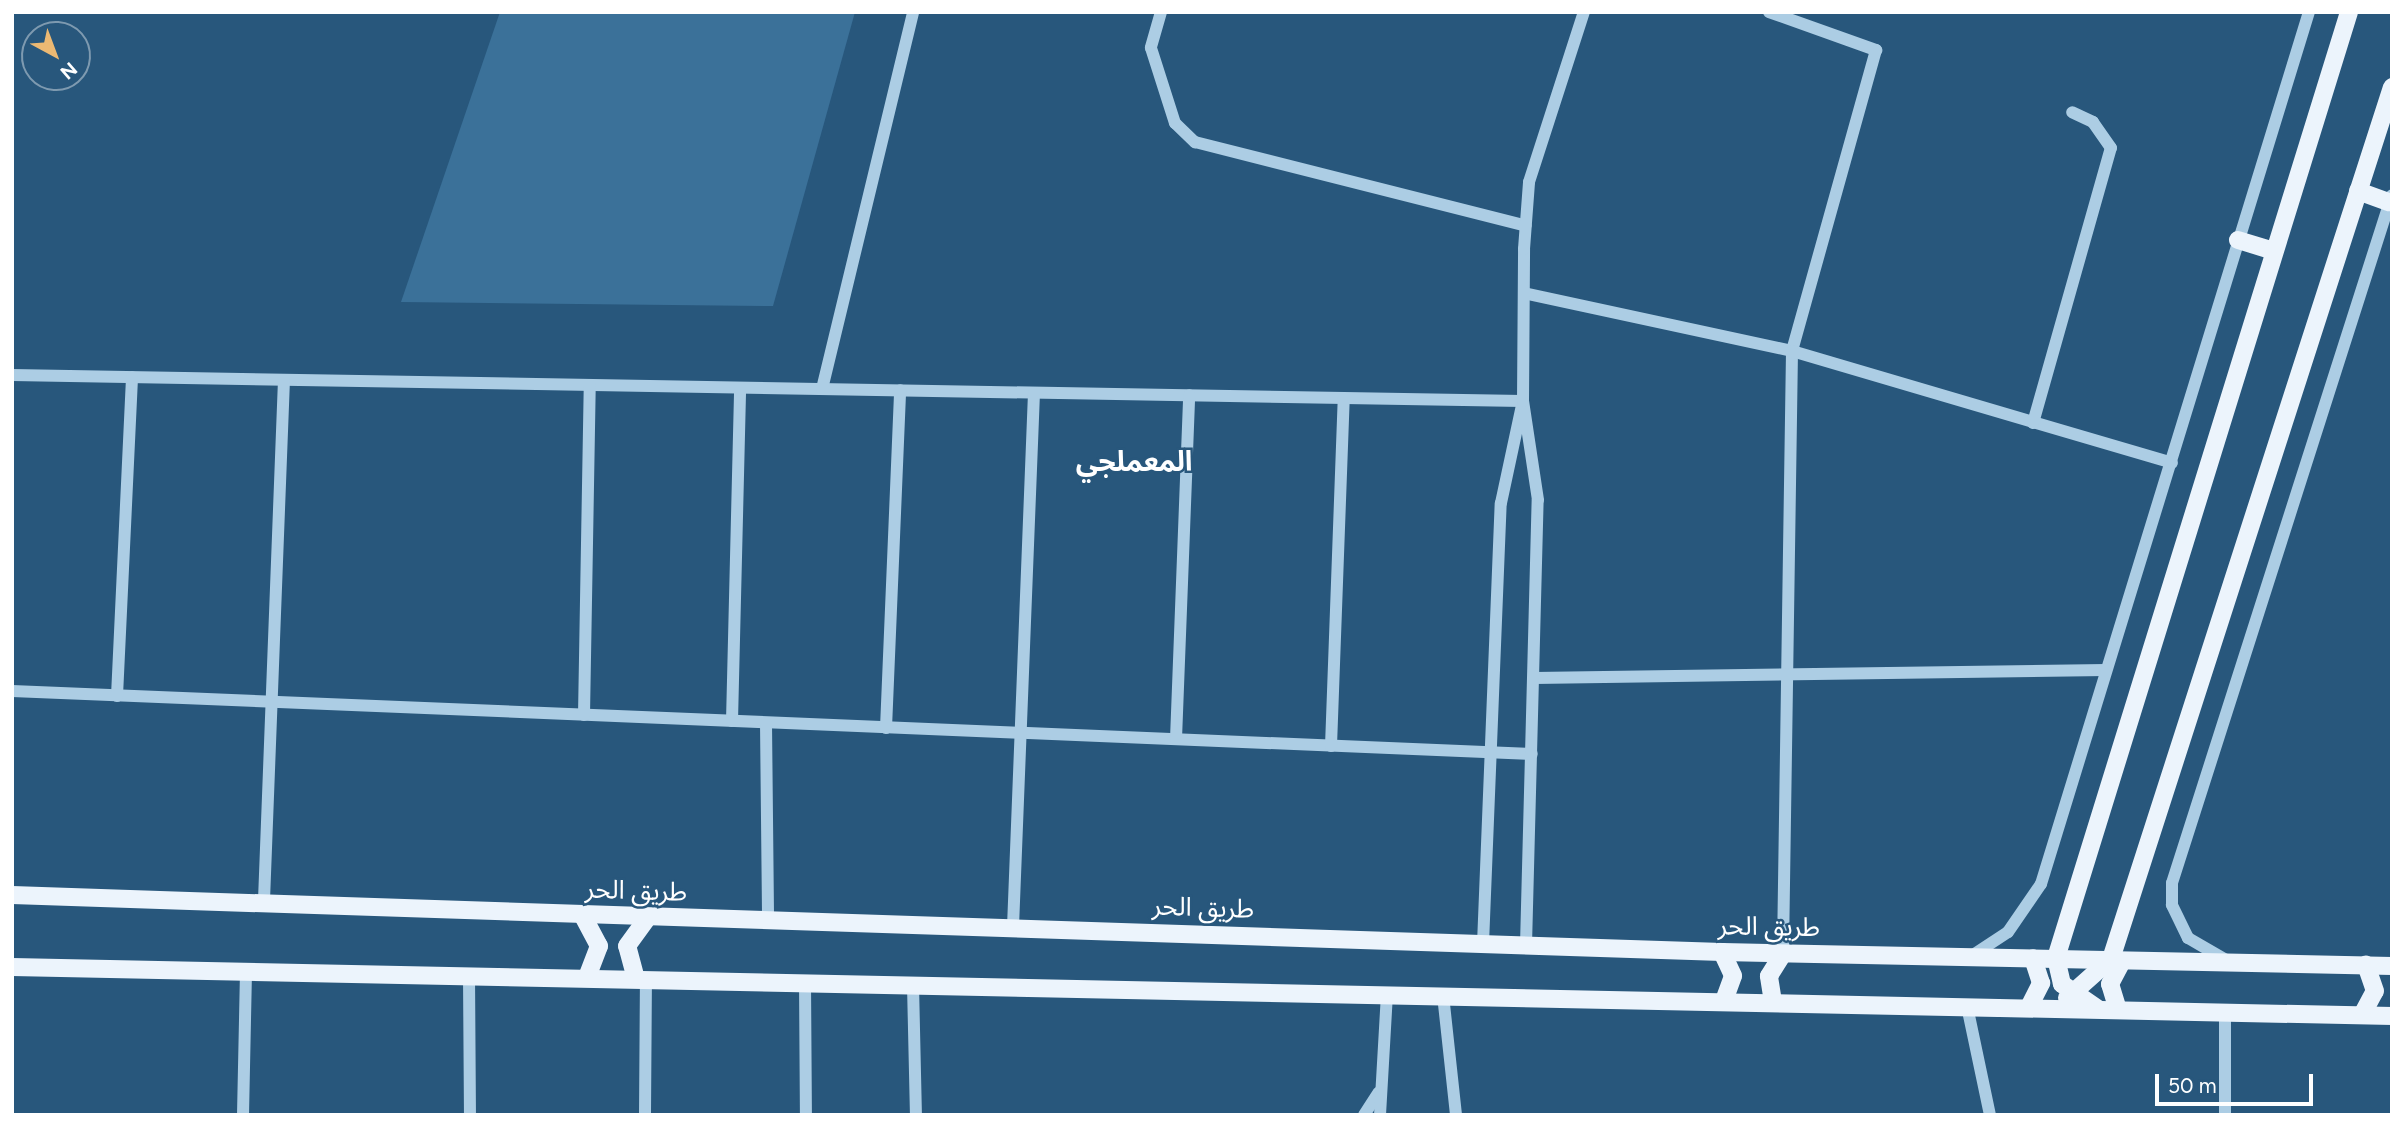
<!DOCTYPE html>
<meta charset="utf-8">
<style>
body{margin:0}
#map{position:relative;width:2404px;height:1127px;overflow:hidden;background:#28577c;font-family:Figtree,"Noto Sans Arabic",sans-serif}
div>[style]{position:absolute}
.green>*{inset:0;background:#3b7199}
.minor>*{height:12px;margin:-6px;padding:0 6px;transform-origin:6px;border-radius:6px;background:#accde4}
.major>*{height:18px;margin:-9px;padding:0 9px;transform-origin:9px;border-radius:9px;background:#ecf4fc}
span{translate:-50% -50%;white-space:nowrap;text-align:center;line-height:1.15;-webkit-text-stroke:5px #28577c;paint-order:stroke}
.street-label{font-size:26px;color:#fff}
.neighbourhood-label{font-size:28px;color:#fff;font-weight:700}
.frame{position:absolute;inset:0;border:14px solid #fff;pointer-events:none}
.north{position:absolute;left:21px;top:21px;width:70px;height:70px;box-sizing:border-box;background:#28577c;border:2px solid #7e9ab0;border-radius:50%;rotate:139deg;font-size:19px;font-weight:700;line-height:28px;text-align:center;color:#fff}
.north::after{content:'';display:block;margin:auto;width:24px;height:32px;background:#ecb973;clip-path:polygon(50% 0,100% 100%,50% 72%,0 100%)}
.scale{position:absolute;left:2155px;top:1074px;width:158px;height:32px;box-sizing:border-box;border:4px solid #fff;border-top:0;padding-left:9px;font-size:21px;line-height:24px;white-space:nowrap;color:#fff;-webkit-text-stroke:5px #28577c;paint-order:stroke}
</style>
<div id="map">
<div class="green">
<i style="clip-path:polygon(500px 12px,855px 12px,773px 306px,401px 302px)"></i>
</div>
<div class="minor">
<i style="left:1161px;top:12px;width:37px;rotate:106deg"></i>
<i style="left:1151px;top:48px;width:79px;rotate:72.3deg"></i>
<i style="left:1175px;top:123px;width:28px;rotate:44deg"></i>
<i style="left:1195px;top:142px;width:341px;rotate:14.2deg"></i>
<i style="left:1769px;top:12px;width:114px;rotate:19.6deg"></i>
<i style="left:1876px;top:50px;width:313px;rotate:105.6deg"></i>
<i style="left:1792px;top:351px;width:603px;rotate:90.86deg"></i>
<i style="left:1524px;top:293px;width:274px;rotate:12.2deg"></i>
<i style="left:1792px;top:351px;width:396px;rotate:16.4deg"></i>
<i style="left:12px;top:375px;width:1511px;rotate:0.99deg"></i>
<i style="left:822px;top:389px;width:388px;rotate:-76.4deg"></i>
<i style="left:2033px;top:423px;width:286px;rotate:-74.2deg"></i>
<i style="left:2111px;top:148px;width:32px;rotate:-125deg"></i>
<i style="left:2093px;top:122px;width:23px;rotate:-155deg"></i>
<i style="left:1534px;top:678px;width:572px;rotate:-0.8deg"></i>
<i style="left:12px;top:691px;width:1521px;rotate:2.37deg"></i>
<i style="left:117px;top:696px;width:319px;rotate:-87.3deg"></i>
<i style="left:584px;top:715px;width:330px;rotate:-89deg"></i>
<i style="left:732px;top:721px;width:333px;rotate:-88.6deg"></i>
<i style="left:766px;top:723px;width:197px;rotate:89.4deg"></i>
<i style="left:886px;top:728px;width:338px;rotate:-87.6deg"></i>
<i style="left:1176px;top:739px;width:344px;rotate:-87.8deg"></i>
<i style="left:1331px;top:746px;width:348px;rotate:-87.9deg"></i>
<i style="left:264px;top:900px;width:520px;rotate:-87.8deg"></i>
<i style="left:1013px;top:927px;width:534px;rotate:-87.75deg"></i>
<i style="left:1483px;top:944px;width:441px;rotate:-87.7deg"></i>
<i style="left:1501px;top:503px;width:100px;rotate:-77.9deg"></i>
<i style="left:1526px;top:945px;width:445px;rotate:-88.5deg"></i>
<i style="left:1538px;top:500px;width:100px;rotate:-98.6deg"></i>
<i style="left:1523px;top:401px;width:152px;rotate:-89.6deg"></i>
<i style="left:1524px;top:249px;width:67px;rotate:-85.7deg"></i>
<i style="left:1529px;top:182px;width:179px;rotate:-72.1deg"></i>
<i style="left:1970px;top:957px;width:45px;rotate:-33.3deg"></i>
<i style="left:2008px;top:932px;width:58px;rotate:-55.5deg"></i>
<i style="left:2041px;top:884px;width:912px;rotate:-72.92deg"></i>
<i style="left:2226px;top:960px;width:44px;rotate:-149.9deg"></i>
<i style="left:2188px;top:938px;width:37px;rotate:-116deg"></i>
<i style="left:2172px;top:905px;width:22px;rotate:-90deg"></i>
<i style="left:2172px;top:883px;width:722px;rotate:-72.27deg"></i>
<i style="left:469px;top:976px;width:139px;rotate:89.6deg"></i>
<i style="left:805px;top:982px;width:133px;rotate:89.6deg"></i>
<i style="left:913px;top:985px;width:130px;rotate:88.7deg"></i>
<i style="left:1443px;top:995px;width:121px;rotate:83.8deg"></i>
<i style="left:1967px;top:1006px;width:111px;rotate:78.1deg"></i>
<i style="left:2225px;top:1013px;width:102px;rotate:90deg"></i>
<i style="left:243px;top:1115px;width:144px;rotate:-88.8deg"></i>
<i style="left:645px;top:1115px;width:136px;rotate:-89.6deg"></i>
<i style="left:1364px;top:1115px;width:27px;rotate:-57deg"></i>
<i style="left:1380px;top:1115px;width:121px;rotate:-86.7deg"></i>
</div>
<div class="major">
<i style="left:2358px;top:191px;width:33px;rotate:20deg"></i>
<i style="left:2238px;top:240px;width:38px;rotate:17deg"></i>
<i style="left:12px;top:895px;width:1711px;rotate:1.91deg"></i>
<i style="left:1722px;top:952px;width:670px;rotate:1.2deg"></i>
<i style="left:583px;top:916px;width:34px;rotate:62deg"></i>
<i style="left:599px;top:946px;width:34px;rotate:111deg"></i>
<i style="left:1722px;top:952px;width:26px;rotate:65deg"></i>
<i style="left:1733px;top:976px;width:27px;rotate:110deg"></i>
<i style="left:12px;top:967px;width:2381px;rotate:1.18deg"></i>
<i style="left:636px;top:979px;width:34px;rotate:-105deg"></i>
<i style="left:627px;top:946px;width:34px;rotate:-54deg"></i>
<i style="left:2067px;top:998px;width:59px;rotate:-41.6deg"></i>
<i style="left:2111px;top:959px;width:916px;rotate:-72.14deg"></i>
<i style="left:1773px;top:1002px;width:26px;rotate:-99deg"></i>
<i style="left:1769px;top:976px;width:26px;rotate:-58deg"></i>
<i style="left:2029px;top:1007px;width:27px;rotate:-63deg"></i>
<i style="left:2041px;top:983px;width:26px;rotate:-108deg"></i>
<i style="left:2098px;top:1009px;width:44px;rotate:-145.2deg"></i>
<i style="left:2062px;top:984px;width:27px;rotate:-103deg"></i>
<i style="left:2056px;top:958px;width:990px;rotate:-72.79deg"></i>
<i style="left:2118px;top:1010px;width:27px;rotate:-107deg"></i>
<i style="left:2110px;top:984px;width:24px;rotate:-62deg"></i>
<i style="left:2362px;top:1015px;width:27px;rotate:-62deg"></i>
<i style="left:2375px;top:991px;width:28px;rotate:-109deg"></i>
</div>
<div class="street-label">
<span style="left:636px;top:891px;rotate:2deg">طريق الحر</span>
<span style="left:1203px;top:908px;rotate:2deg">طريق الحر</span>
<span style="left:1769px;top:927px;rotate:1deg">طريق الحر</span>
</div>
<div class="neighbourhood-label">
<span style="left:1134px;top:461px">المعملجي</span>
</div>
<div class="frame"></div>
<div class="north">N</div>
<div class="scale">50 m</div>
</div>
